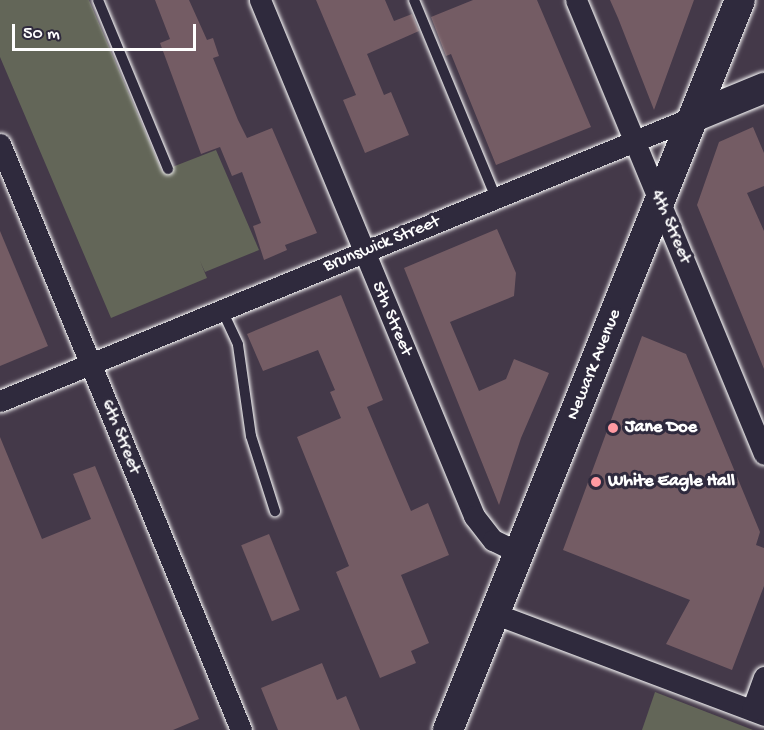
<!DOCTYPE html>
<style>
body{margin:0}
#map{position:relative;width:764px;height:730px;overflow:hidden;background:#443949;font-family:"Gochi Hand",sans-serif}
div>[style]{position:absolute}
.green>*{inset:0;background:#636658}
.building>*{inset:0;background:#745c64;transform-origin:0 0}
.roads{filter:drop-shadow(0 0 2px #fff) drop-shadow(0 0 2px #fff)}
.lane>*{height:10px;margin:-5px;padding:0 5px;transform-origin:5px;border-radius:5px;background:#2f2a3d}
.street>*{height:21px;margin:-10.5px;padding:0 10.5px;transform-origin:10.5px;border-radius:10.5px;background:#2f2a3d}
.secondary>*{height:30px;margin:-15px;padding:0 15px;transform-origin:15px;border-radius:15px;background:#2f2a3d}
.dots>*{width:16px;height:16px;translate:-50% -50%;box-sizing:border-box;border:3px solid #2f2a3d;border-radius:50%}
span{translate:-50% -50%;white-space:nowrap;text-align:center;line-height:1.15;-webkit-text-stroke:6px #2f2a3d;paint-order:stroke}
.street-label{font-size:18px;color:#fff}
.poi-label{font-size:18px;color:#fff;font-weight:700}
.left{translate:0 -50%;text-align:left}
.scale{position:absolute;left:12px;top:24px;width:184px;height:27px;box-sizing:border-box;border:3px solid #fff;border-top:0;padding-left:8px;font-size:18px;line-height:21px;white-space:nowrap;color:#fff;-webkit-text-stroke:4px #2f2a3d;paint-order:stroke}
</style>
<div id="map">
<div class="green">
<i style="clip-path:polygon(0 0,89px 0,162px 171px,216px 150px,259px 250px,205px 272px,200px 261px,207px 278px,111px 318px,0 57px)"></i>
<i style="clip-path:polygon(655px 692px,753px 730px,642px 730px)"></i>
</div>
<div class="building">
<i style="clip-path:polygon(155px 0,189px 0,207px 40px,213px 38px,219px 56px,213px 58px,238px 120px,247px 138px,272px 128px,317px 233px,285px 245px,287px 250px,264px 260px,253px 226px,261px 223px,242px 172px,232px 176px,220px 147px,201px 154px,160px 43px,170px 39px)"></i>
<i style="clip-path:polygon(316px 0,385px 0,394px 21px,412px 14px,419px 31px,367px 54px,384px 95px,391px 92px,409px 135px,365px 153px,343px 100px,356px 95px)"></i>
<i style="clip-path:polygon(473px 0,537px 0,591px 127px,496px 165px,451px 54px,446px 56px,431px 17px)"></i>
<i style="clip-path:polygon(610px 0,694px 0,654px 110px,618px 18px)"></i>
<i style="clip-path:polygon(753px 127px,764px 153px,764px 186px,747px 193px,764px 231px,764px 369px,697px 205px,719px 142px)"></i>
<i style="clip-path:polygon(497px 229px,516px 273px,514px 296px,450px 322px,479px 391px,506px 379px,514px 359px,549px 373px,521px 438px,499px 505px,404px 268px)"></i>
<i style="clip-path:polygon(0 231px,48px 346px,0 366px)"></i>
<i style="clip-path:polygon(341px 295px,383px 400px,367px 407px,388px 457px,411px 511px,428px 503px,449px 555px,401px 575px,429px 643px,411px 651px,416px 663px,380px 678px,336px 572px,349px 566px,297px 437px,341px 418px,330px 392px,335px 390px,318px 350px,263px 371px,247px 334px)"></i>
<i style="clip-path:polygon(642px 336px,686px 354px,760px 532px,756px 545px,764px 548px,764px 586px,732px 670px,666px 644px,690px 600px,563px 550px)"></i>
<i style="clip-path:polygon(0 437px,42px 539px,91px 519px,73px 474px,95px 466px,199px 719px,173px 730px,0 730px)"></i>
<i style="left:269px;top:534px;width:82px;height:30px;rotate:68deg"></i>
<i style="clip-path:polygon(322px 663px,337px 700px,346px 696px,360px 730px,278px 730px,261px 688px)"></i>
</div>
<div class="roads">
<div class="lane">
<i style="left:98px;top:0;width:183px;rotate:67.5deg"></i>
<i style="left:414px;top:0;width:214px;rotate:67.5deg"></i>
<i style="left:222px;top:310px;width:38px;rotate:65deg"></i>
<i style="left:238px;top:345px;width:92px;rotate:81.9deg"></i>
<i style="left:251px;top:436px;width:79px;rotate:72.3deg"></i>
</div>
<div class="street">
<i style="left:260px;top:0;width:559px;rotate:67.47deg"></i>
<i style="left:474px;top:516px;width:31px;rotate:52deg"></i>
<i style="left:493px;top:540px;width:28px;rotate:26deg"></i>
<i style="left:576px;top:0;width:491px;rotate:67.5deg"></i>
<i style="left:0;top:144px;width:634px;rotate:67.64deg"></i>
<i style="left:0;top:401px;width:752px;rotate:-22.27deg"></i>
<i style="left:493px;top:613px;width:290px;rotate:20.6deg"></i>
<i style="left:752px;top:710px;width:35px;rotate:-70deg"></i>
</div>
<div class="secondary">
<i style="left:696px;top:116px;width:74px;rotate:-22.4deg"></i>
<i style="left:448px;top:730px;width:786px;rotate:-68.2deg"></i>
</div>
</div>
<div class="dots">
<i style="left:613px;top:428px;background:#ff9aa2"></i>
<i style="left:596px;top:482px;background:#ff9aa2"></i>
</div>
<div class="street-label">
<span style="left:670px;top:227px;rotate:67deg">4th Street</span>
<span style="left:382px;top:245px;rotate:-22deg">Brunswick Street</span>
<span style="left:391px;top:319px;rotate:67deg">5th Street</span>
<span style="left:595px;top:365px;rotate:-68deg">Newark Avenue</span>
<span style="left:120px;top:437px;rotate:68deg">6th Street</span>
</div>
<div class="poi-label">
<span class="left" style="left:625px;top:428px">Jane Doe</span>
<span class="left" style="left:608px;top:482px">White Eagle Hall</span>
</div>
<div class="scale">50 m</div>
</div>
